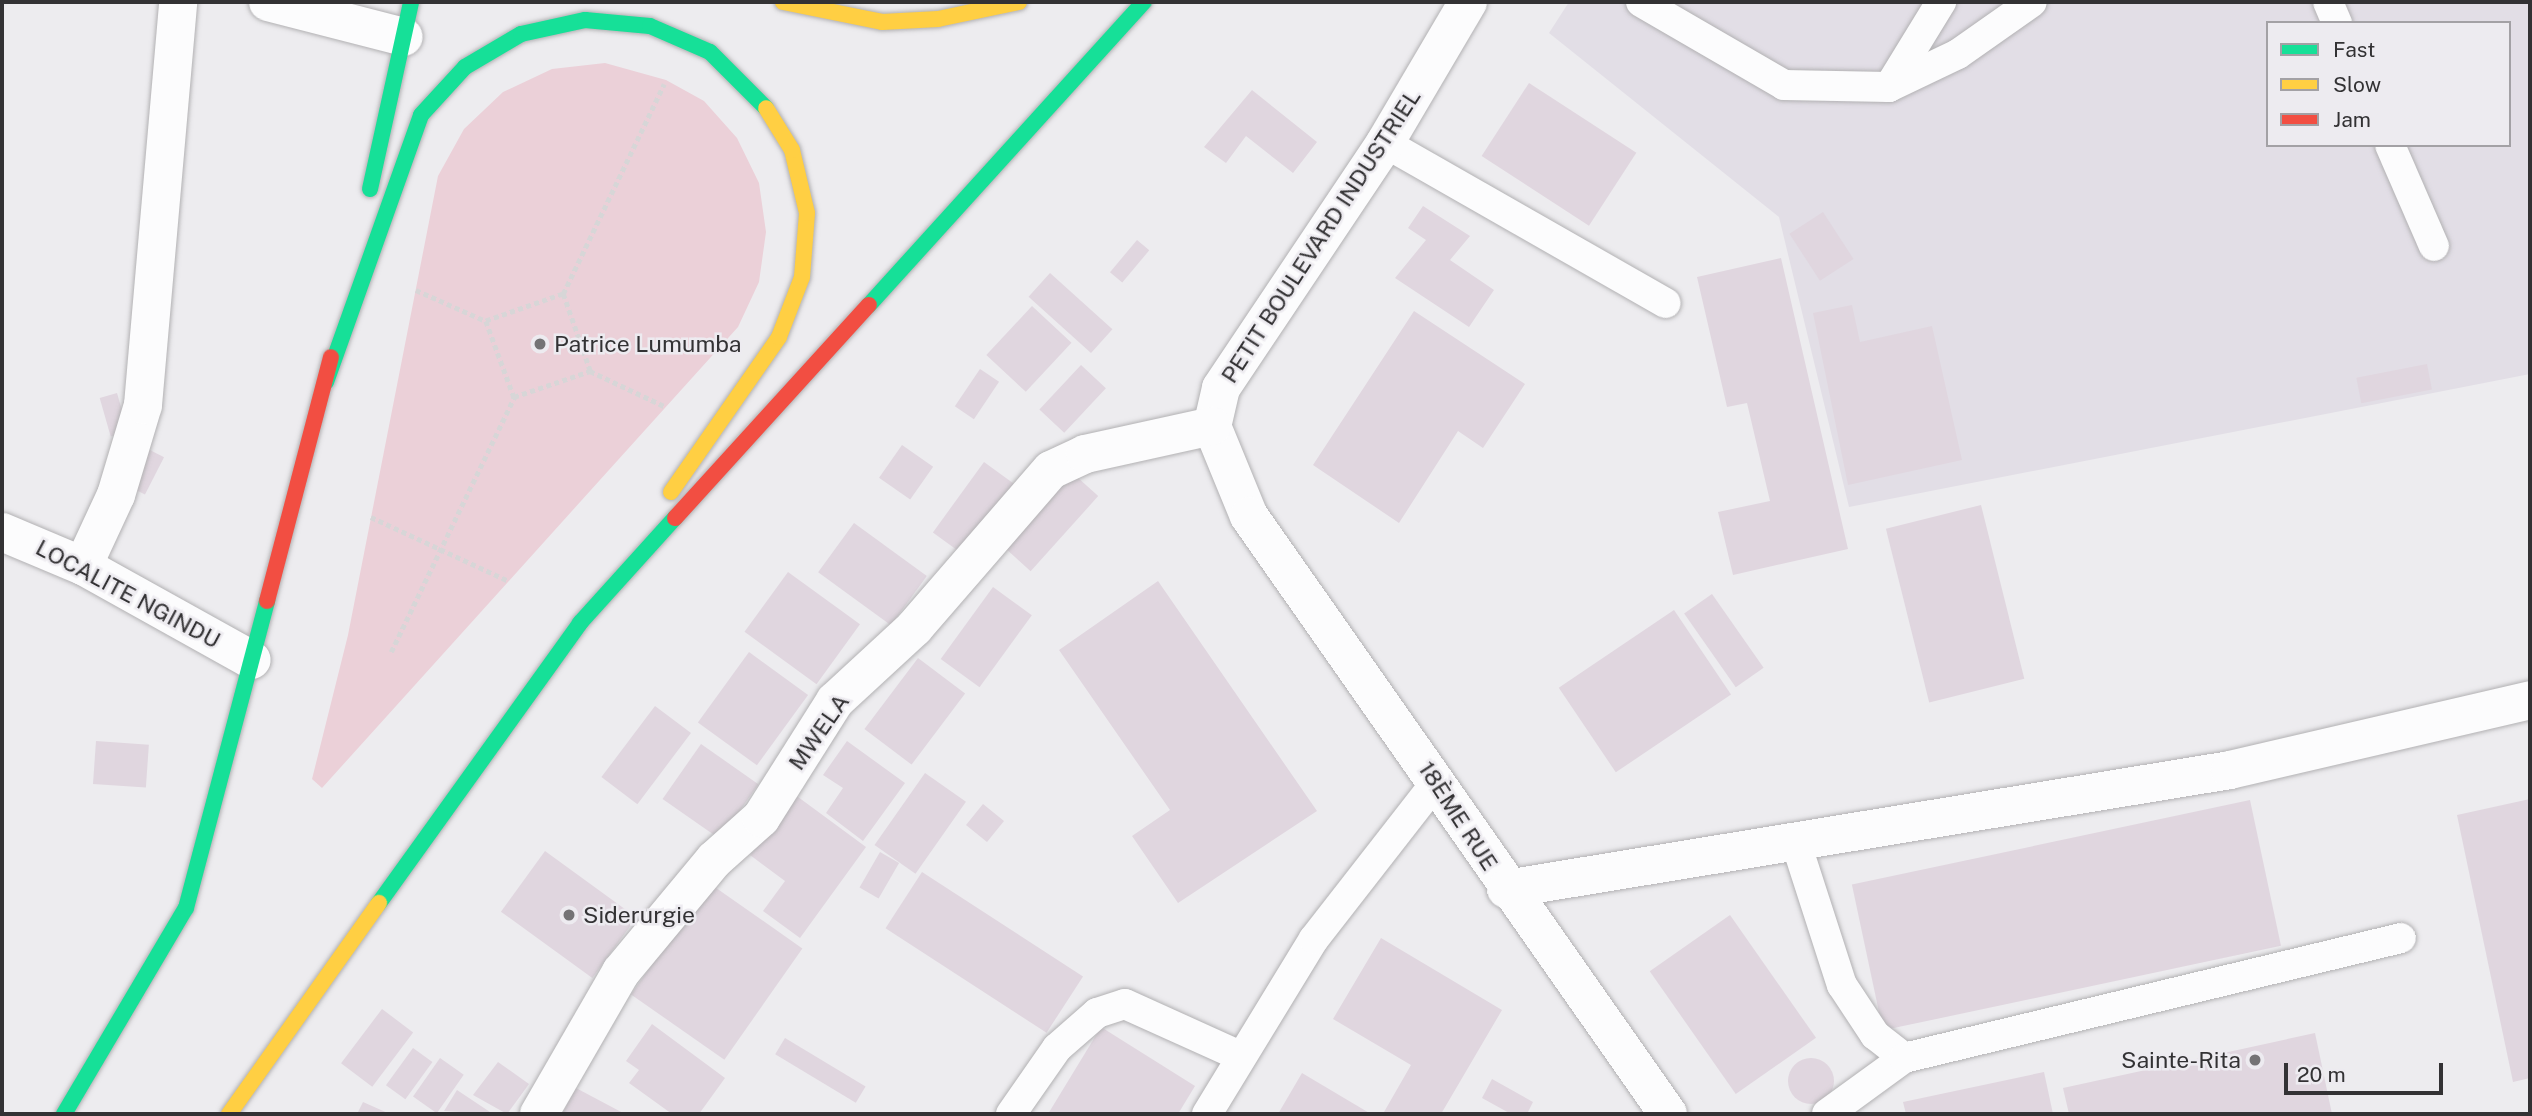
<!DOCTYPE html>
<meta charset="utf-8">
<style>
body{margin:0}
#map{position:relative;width:2532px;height:1116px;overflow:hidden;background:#edecef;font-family:"Public Sans",sans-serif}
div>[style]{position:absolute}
.built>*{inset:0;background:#e2dee6}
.green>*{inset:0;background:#ebd0d8}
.building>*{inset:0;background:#e0d6df;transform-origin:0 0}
.round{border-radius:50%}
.path>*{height:4.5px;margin-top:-2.25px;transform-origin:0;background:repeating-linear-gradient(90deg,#d7d6d7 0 5px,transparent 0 8.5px)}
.roads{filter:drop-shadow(0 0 2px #b2b1b3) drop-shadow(0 0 2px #b2b1b3)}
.lane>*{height:30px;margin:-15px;padding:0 15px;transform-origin:15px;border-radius:15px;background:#fcfcfd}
.street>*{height:38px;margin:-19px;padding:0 19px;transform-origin:19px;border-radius:19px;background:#fcfcfd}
.fast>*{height:16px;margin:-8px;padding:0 8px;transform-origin:8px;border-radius:8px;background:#16e098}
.slow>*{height:16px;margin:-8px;padding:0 8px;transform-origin:8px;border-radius:8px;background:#ffcf43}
.jam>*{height:16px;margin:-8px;padding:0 8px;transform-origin:8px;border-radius:8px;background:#f24e42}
.dots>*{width:19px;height:19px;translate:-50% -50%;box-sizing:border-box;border:4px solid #edebf0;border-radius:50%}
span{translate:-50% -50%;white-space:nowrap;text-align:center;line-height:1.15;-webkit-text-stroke:5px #edebf0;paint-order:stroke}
.street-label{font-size:23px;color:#333234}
.poi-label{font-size:23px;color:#333234}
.left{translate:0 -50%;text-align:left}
.right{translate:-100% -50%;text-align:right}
.frame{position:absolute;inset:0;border:4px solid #333234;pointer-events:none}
.legend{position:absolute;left:2266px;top:21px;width:245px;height:126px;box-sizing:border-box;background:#edebf0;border:2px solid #a3a1a5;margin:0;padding:9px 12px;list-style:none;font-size:21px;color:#333234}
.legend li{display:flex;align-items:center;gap:14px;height:35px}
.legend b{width:35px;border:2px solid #a3a1a5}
.scale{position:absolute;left:2284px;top:1063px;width:159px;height:32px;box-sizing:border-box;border:4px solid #333234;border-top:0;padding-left:9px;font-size:21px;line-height:24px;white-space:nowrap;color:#333234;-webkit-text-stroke:5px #edebf0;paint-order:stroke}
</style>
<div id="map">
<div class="built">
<i style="clip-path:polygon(evenodd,1569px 2px,2530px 2px,2530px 374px,1849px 507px,1779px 217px,1549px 33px,1569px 2px,2268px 23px,2509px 23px,2509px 145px,2268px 145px,2268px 23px)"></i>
</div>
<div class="green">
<i style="clip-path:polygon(605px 63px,666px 80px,704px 101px,737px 138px,759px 183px,766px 232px,759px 282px,738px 327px,322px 788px,312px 779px,348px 635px,438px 176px,464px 129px,503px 92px,552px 69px)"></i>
</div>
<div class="building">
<i style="left:1529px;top:83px;width:128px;height:87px;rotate:33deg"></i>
<i style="clip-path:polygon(1252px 90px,1317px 142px,1293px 173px,1246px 136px,1226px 163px,1204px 147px)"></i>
<i style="clip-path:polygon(1423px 206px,1470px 236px,1450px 260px,1494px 290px,1469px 327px,1395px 278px,1426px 240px,1408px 228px)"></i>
<i style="left:1823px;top:212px;width:56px;height:40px;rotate:57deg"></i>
<i style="left:1137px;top:240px;width:16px;height:42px;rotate:40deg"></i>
<i style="clip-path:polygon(1781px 258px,1848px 549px,1733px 575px,1718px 512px,1770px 501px,1747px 403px,1727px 407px,1697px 277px)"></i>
<i style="left:1050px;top:273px;width:84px;height:32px;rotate:42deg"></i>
<i style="clip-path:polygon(1852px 305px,1860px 342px,1932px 326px,1962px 460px,1848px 485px,1813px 313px)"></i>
<i style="left:1032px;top:306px;width:54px;height:67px;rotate:43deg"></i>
<i style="clip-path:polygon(1414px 311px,1525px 384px,1483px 448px,1458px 431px,1399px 523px,1313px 465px)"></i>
<i style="left:2427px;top:364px;width:26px;height:72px;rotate:79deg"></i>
<i style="left:1081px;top:365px;width:34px;height:61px;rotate:43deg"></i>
<i style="left:980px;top:369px;width:23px;height:45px;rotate:34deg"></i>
<i style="left:117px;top:393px;width:40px;height:18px;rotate:74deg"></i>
<i style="left:902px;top:445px;width:38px;height:40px;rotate:35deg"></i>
<i style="left:148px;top:449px;width:18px;height:42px;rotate:27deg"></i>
<i style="left:984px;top:462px;width:43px;height:87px;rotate:36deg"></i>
<i style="left:1067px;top:468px;width:42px;height:101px;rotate:42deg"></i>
<i style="left:1981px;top:505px;width:179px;height:98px;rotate:76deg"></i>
<i style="left:854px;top:523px;width:90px;height:61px;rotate:36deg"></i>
<i style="left:788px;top:572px;width:89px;height:74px;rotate:36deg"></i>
<i style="clip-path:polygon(1158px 581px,1317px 811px,1178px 903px,1132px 836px,1170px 810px,1059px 650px)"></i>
<i style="left:993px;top:587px;width:48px;height:89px;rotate:36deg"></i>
<i style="left:1712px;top:594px;width:90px;height:34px;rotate:55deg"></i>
<i style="left:1674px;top:610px;width:102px;height:139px;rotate:56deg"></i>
<i style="left:749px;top:652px;width:73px;height:87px;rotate:36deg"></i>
<i style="left:918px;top:658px;width:59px;height:89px;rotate:37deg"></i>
<i style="left:655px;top:706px;width:45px;height:89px;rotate:37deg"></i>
<i style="left:96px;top:741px;width:53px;height:43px;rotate:4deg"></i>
<i style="clip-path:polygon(847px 741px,905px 783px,863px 841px,826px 813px,843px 788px,823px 775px)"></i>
<i style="left:701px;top:744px;width:70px;height:67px;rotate:35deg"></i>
<i style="left:925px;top:773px;width:50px;height:88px;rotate:35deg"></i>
<i style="clip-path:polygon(794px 794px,866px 847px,800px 938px,763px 911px,785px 881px,750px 855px)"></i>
<i style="clip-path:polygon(2530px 799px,2530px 1078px,2513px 1082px,2457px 815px)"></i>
<i style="left:2250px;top:800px;width:149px;height:407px;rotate:78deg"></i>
<i style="left:983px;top:804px;width:27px;height:27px;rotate:39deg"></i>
<i style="left:545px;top:851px;width:113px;height:75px;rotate:36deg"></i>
<i style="left:880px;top:852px;width:22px;height:41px;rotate:30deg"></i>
<i style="left:922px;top:872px;width:192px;height:67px;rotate:33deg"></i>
<i style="left:709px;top:883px;width:114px;height:136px;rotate:35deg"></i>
<i style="left:1730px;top:915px;width:150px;height:98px;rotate:55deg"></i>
<i style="clip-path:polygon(1381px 938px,1502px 1010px,1441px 1114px,1384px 1112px,1411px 1065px,1333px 1019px)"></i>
<i style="left:382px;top:1009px;width:39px;height:68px;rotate:37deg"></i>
<i style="clip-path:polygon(652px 1024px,725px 1078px,699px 1114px,672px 1114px,629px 1083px,639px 1070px,626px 1061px)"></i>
<i style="clip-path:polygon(1101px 1027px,1195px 1086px,1178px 1114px,1048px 1114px)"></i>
<i style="clip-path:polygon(2315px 1033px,2332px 1114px,2069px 1114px,2063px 1088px)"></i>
<i style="left:785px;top:1038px;width:94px;height:19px;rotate:31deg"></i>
<i style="left:413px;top:1048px;width:24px;height:46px;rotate:36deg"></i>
<i style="left:440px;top:1058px;width:29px;height:47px;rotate:35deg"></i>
<i class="round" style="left:1788px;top:1058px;width:46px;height:46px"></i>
<i style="clip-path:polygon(498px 1062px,529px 1084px,507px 1114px,473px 1095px)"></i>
<i style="clip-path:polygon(2044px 1072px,2053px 1114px,1906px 1114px,1903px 1102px)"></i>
<i style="clip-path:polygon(1302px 1073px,1371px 1114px,1278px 1114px)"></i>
<i style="clip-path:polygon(1492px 1079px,1533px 1102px,1527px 1114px,1511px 1114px,1482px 1098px)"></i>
<i style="clip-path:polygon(576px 1088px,625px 1114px,562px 1114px)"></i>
<i style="clip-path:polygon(457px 1090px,493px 1114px,444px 1111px)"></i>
<i style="clip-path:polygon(363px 1102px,390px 1114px,357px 1114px)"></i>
</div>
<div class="path">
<i style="left:416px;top:290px;width:77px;rotate:23.9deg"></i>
<i style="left:563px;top:294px;width:82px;rotate:160.7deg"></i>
<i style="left:486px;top:321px;width:81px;rotate:69.8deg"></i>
<i style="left:514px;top:397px;width:80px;rotate:-18.9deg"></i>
<i style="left:590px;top:371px;width:82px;rotate:-109.3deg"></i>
<i style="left:563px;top:294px;width:233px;rotate:-64.3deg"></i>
<i style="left:590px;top:371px;width:84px;rotate:25.3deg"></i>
<i style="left:371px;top:517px;width:152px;rotate:24.9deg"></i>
<i style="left:391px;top:652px;width:283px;rotate:-64.2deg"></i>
</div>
<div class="roads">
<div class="lane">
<i style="left:1641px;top:2px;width:165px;rotate:30.1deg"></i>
<i style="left:1784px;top:85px;width:105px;rotate:1.1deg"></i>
<i style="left:1889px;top:87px;width:76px;rotate:-25.6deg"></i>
<i style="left:1958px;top:54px;width:90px;rotate:-35.1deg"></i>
<i style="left:2328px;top:2px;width:23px;rotate:67deg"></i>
<i style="left:1889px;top:87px;width:100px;rotate:-58.5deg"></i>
<i style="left:1385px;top:143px;width:323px;rotate:29.7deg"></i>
<i style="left:2390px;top:145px;width:110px;rotate:66.5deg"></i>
<i style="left:1796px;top:843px;width:149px;rotate:72.1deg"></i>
<i style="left:1842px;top:985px;width:60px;rotate:56.6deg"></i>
<i style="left:1875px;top:1035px;width:37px;rotate:38deg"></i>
<i style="left:1011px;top:1114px;width:80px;rotate:-55.1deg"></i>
<i style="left:1057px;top:1048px;width:53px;rotate:-41.2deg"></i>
<i style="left:1097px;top:1013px;width:29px;rotate:-18deg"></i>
<i style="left:1125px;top:1004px;width:126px;rotate:24.3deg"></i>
<i style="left:1207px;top:1114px;width:205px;rotate:-58.6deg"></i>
<i style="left:1314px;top:939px;width:200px;rotate:-52.1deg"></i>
<i style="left:1827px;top:1114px;width:95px;rotate:-36deg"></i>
<i style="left:1904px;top:1058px;width:511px;rotate:-13.57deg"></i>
</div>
<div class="street">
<i style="left:268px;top:2px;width:140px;rotate:14.4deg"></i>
<i style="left:1468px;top:2px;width:164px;rotate:120.5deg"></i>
<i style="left:1385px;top:143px;width:295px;rotate:123.8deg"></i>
<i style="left:1221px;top:388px;width:39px;rotate:103deg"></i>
<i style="left:1212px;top:426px;width:97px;rotate:67.7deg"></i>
<i style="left:1249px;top:516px;width:730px;rotate:54.98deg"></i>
<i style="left:2px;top:532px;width:88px;rotate:22.8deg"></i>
<i style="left:83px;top:566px;width:193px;rotate:29.1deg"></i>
<i style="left:83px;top:566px;width:78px;rotate:-65.1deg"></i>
<i style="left:116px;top:495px;width:94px;rotate:-73.3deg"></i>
<i style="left:143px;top:405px;width:405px;rotate:-85deg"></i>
<i style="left:1506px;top:889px;width:734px;rotate:-9.33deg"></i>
<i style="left:2230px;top:770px;width:308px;rotate:-13.1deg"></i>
<i style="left:539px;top:1114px;width:164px;rotate:-60deg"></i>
<i style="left:621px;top:972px;width:146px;rotate:-50.3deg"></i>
<i style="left:714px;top:860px;width:63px;rotate:-41.8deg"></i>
<i style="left:761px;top:818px;width:138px;rotate:-57.7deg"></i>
<i style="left:835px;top:701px;width:108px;rotate:-42.7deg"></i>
<i style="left:914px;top:628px;width:209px;rotate:-49.1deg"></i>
<i style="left:1051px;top:470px;width:38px;rotate:-25deg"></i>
<i style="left:1085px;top:454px;width:130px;rotate:-12.4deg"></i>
</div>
<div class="fast">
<i style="left:370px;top:189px;width:191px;rotate:-77.6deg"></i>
<i style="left:869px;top:305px;width:409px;rotate:-47.8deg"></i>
<i style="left:326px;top:382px;width:283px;rotate:-70.4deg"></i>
<i style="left:421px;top:115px;width:65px;rotate:-47.5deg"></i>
<i style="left:465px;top:67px;width:65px;rotate:-30.5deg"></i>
<i style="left:521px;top:34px;width:66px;rotate:-12.3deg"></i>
<i style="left:585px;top:20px;width:65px;rotate:5.3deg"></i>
<i style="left:650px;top:26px;width:65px;rotate:23.4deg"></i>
<i style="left:710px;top:52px;width:79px;rotate:45deg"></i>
<i style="left:379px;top:903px;width:345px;rotate:-54.3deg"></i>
<i style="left:580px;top:623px;width:142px;rotate:-47.9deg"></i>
<i style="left:64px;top:1114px;width:239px;rotate:-59.4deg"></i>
<i style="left:186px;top:908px;width:318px;rotate:-75.2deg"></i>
</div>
<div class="slow">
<i style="left:783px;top:2px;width:101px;rotate:11.4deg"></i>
<i style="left:882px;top:22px;width:56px;rotate:-3.1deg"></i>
<i style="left:938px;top:19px;width:83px;rotate:-11.9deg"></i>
<i style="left:671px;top:492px;width:189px;rotate:-55.1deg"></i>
<i style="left:779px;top:337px;width:64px;rotate:-69deg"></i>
<i style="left:802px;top:277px;width:64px;rotate:-85.5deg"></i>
<i style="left:807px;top:213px;width:65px;rotate:-103.4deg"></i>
<i style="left:792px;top:150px;width:49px;rotate:-121.8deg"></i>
<i style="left:229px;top:1114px;width:259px;rotate:-54.6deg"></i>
</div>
<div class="jam">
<i style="left:675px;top:518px;width:288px;rotate:-47.7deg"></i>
<i style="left:267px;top:601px;width:252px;rotate:-75.3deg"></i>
</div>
</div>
<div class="dots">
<i style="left:540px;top:344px;background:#747375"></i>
<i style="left:569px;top:915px;background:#747375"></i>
<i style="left:2255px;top:1060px;background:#747375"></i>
</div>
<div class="street-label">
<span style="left:1321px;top:236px;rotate:-57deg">PETIT BOULEVARD INDUSTRIEL</span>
<span style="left:128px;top:594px;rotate:28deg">LOCALITE NGINDU</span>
<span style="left:819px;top:732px;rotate:-55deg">MWELA</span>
<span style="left:1458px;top:816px;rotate:57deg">18ÈME RUE</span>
</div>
<div class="poi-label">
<span class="left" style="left:554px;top:344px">Patrice Lumumba</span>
<span class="left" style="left:583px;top:915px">Siderurgie</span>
<span class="right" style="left:2241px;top:1060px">Sainte-Rita</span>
</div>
<div class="frame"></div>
<ul class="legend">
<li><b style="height:9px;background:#16e098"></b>Fast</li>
<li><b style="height:9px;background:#ffcf43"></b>Slow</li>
<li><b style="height:9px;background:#f24e42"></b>Jam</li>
</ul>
<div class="scale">20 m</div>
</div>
